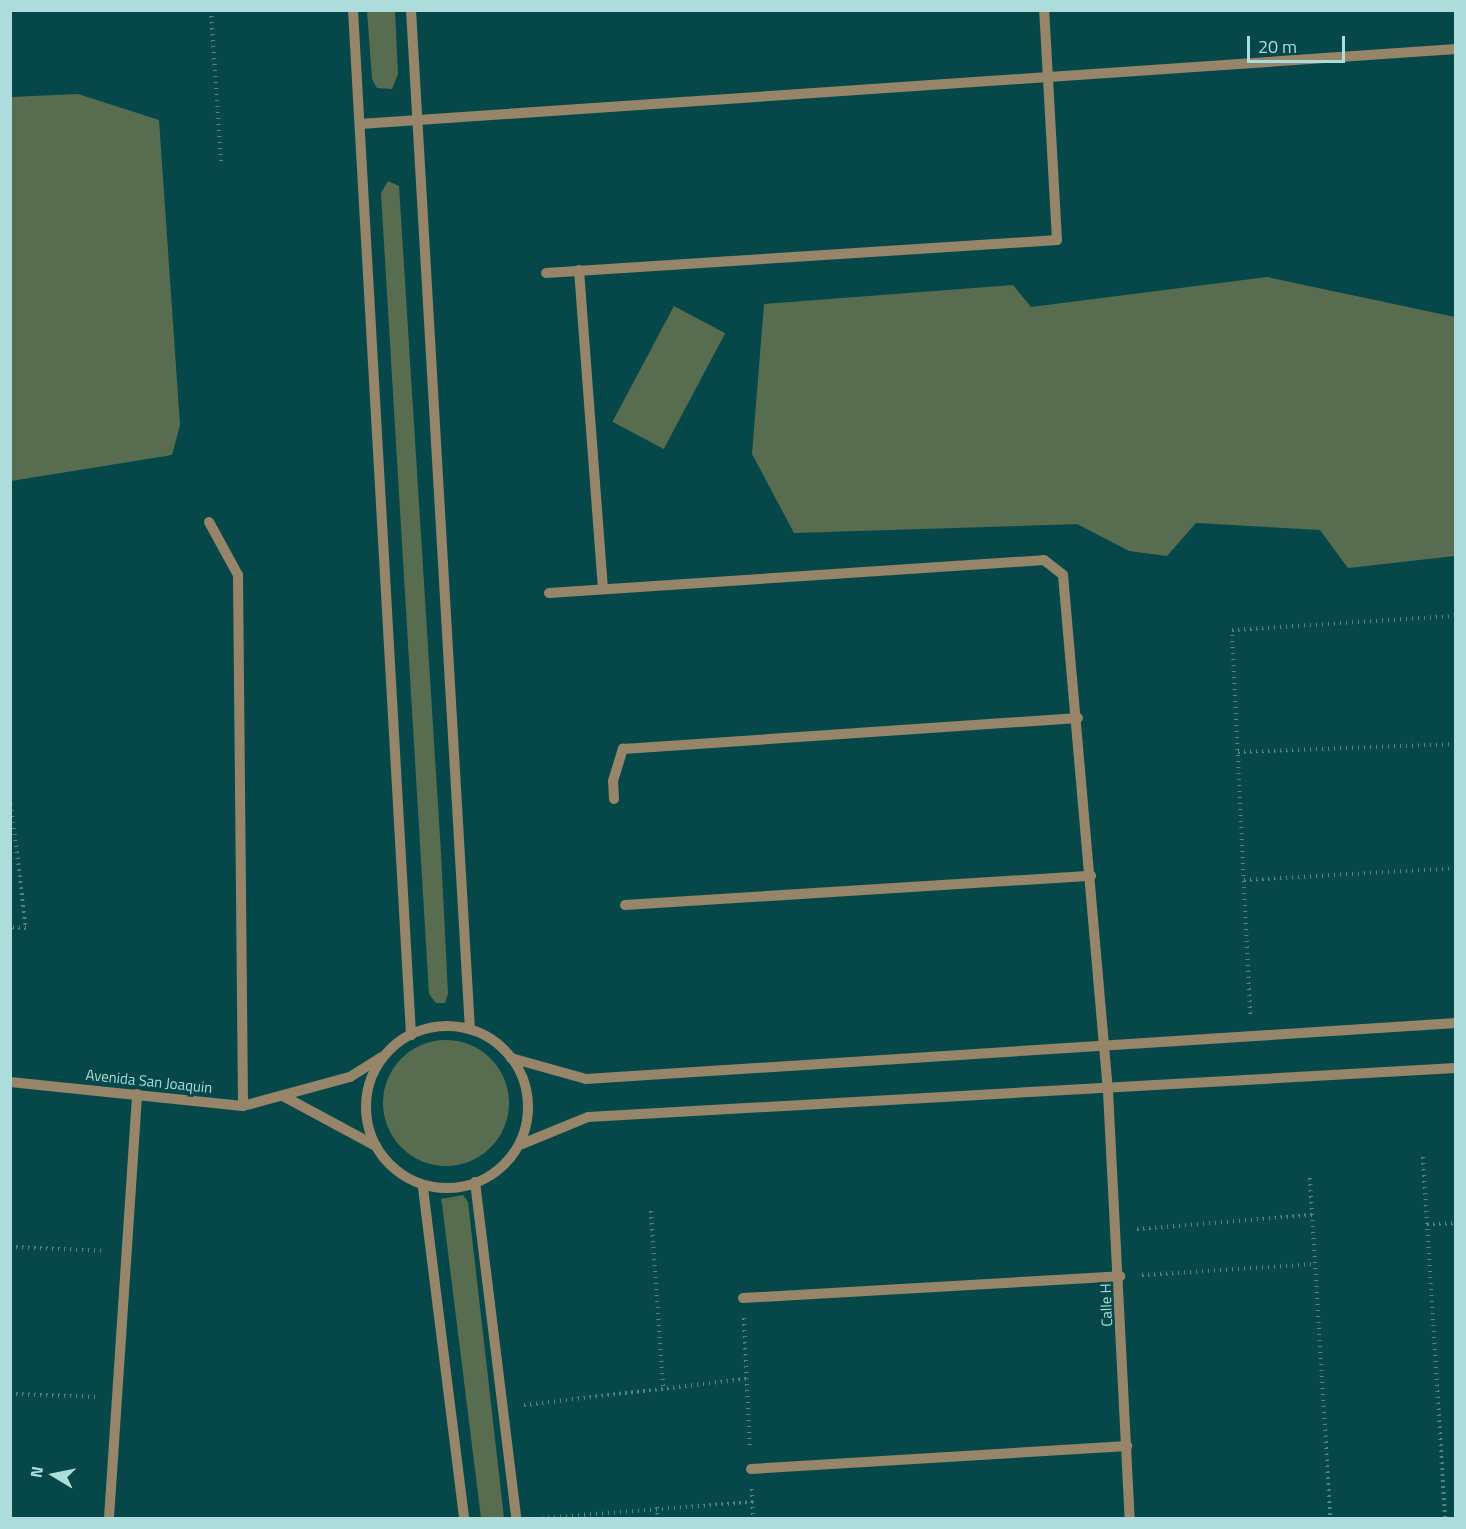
<!DOCTYPE html>
<style>
body{margin:0}
#map{position:relative;width:1466px;height:1529px;overflow:hidden;background:#064849;font-family:"Titillium Web",sans-serif}
div>[style]{position:absolute}
.green>*{inset:0;background:#586d4f;transform-origin:0 0}
.round{border-radius:50%}
.path>*{height:4px;margin-top:-2px;transform-origin:0;background:repeating-linear-gradient(90deg,#4b8586 0 1.5px,transparent 0 6px)}
.minor>*{height:10px;margin:-5px;padding:0 5px;transform-origin:5px;border-radius:5px;background:#97856a}
.minor>.ring{margin:-5px;padding:0;box-sizing:content-box;background:none;border:10px solid #97856a;border-radius:50%}
span{translate:-50% -50%;white-space:nowrap;text-align:center;line-height:1.15;-webkit-text-stroke:5px #064849;paint-order:stroke}
.street-label{font-size:15px;color:#acdcdc}
.frame{position:absolute;inset:0;border:12px solid #acdcdc;pointer-events:none}
.north{position:absolute;left:24px;top:1445px;width:60px;height:60px;-webkit-text-stroke:4px #064849;paint-order:stroke;rotate:280deg;font-size:16px;font-weight:700;line-height:24px;text-align:center;color:#acdcdc}
.north::after{content:'';display:block;margin:auto;width:21px;height:27px;background:#acdcdc;clip-path:polygon(50% 0,100% 100%,50% 72%,0 100%)}
.scale{position:absolute;left:1247px;top:36px;width:98px;height:27px;box-sizing:border-box;border:3px solid #acdcdc;border-top:0;padding-left:8px;font-size:18px;line-height:21px;white-space:nowrap;color:#acdcdc;-webkit-text-stroke:4px #064849;paint-order:stroke}
</style>
<div id="map">
<div class="green">
<i style="clip-path:polygon(367px 11px,395px 11px,398px 74px,392px 89px,377px 88px,372px 79px)"></i>
<i style="clip-path:polygon(78px 94px,159px 120px,180px 425px,172px 455px,11px 481px,11px 97px)"></i>
<i style="clip-path:polygon(388px 181px,399px 186px,441px 853px,448px 994px,445px 1003px,436px 1003px,429px 994px,381px 193px)"></i>
<i style="clip-path:polygon(1267px 277px,1455px 317px,1455px 556px,1348px 568px,1320px 530px,1196px 523px,1167px 556px,1129px 551px,1077px 524px,794px 533px,752px 454px,764px 304px,1013px 285px,1031px 307px)"></i>
<i style="left:674px;top:306px;width:58px;height:131px;rotate:28deg"></i>
<i class="round" style="left:383px;top:1040px;width:126px;height:126px"></i>
<i style="clip-path:polygon(463px 1195px,468px 1202px,504px 1518px,481px 1518px,442px 1204px,441px 1199px)"></i>
</div>
<div class="path">
<i style="left:211px;top:10px;width:152px;rotate:86.2deg"></i>
<i style="left:1238px;top:752px;width:218px;rotate:-2.1deg"></i>
<i style="left:10px;top:798px;width:131px;rotate:83deg"></i>
<i style="left:26px;top:928px;width:16px;rotate:-176deg"></i>
<i style="left:1244px;top:880px;width:212px;rotate:-3.2deg"></i>
<i style="left:1250px;top:1014px;width:384px;rotate:-92.7deg"></i>
<i style="left:1232px;top:630px;width:224px;rotate:-3.6deg"></i>
<i style="left:1423px;top:1157px;width:362px;rotate:86.5deg"></i>
<i style="left:1310px;top:1178px;width:341px;rotate:86.6deg"></i>
<i style="left:651px;top:1211px;width:178px;rotate:86.1deg"></i>
<i style="left:1427px;top:1224px;width:29px;rotate:-2deg"></i>
<i style="left:1137px;top:1229px;width:176px;rotate:-4.6deg"></i>
<i style="left:10px;top:1247px;width:96px;rotate:2.4deg"></i>
<i style="left:1142px;top:1275px;width:174px;rotate:-3.6deg"></i>
<i style="left:744px;top:1318px;width:131px;rotate:87.4deg"></i>
<i style="left:10px;top:1394px;width:87px;rotate:2deg"></i>
<i style="left:524px;top:1405px;width:225px;rotate:-6.7deg"></i>
<i style="left:752px;top:1489px;width:29px;rotate:88deg"></i>
<i style="left:657px;top:1507px;width:11px;rotate:85deg"></i>
<i style="left:542px;top:1518px;width:212px;rotate:-4.3deg"></i>
</div>
<div class="minor">
<i style="left:353px;top:10px;width:1027px;rotate:86.76deg"></i>
<i style="left:411px;top:10px;width:1021px;rotate:86.69deg"></i>
<i style="left:360px;top:124px;width:1099px;rotate:-3.91deg"></i>
<i style="left:579px;top:270px;width:320px;rotate:85.7deg"></i>
<i style="left:546px;top:273px;width:512px;rotate:-3.69deg"></i>
<i style="left:1057px;top:240px;width:230px;rotate:-93.2deg"></i>
<i style="left:209px;top:522px;width:60px;rotate:61.3deg"></i>
<i style="left:238px;top:575px;width:531px;rotate:89.46deg"></i>
<i style="left:549px;top:593px;width:496px;rotate:-3.8deg"></i>
<i style="left:1044px;top:560px;width:24px;rotate:38deg"></i>
<i style="left:1063px;top:575px;width:518px;rotate:85.02deg"></i>
<i style="left:1108px;top:1091px;width:428px;rotate:87.1deg"></i>
<i style="left:614px;top:799px;width:18px;rotate:-93deg"></i>
<i style="left:613px;top:781px;width:34px;rotate:-73deg"></i>
<i style="left:623px;top:749px;width:456px;rotate:-3.9deg"></i>
<i style="left:625px;top:905px;width:467px;rotate:-3.6deg"></i>
<i class="ring" style="left:366px;top:1026px;width:152px;height:152px"></i>
<i style="left:511px;top:1058px;width:78px;rotate:15.6deg"></i>
<i style="left:586px;top:1079px;width:872px;rotate:-3.68deg"></i>
<i style="left:10px;top:1082px;width:234px;rotate:5.9deg"></i>
<i style="left:243px;top:1106px;width:111px;rotate:-15.2deg"></i>
<i style="left:350px;top:1077px;width:38px;rotate:-32deg"></i>
<i style="left:283px;top:1096px;width:106px;rotate:28.3deg"></i>
<i style="left:522px;top:1144px;width:71px;rotate:-22.2deg"></i>
<i style="left:588px;top:1117px;width:869px;rotate:-3.23deg"></i>
<i style="left:475px;top:1182px;width:338px;rotate:83deg"></i>
<i style="left:423px;top:1188px;width:333px;rotate:82.9deg"></i>
<i style="left:743px;top:1298px;width:378px;rotate:-3.3deg"></i>
<i style="left:751px;top:1469px;width:377px;rotate:-3.5deg"></i>
<i style="left:109px;top:1518px;width:425px;rotate:-86.2deg"></i>
</div>
<div class="street-label">
<span style="left:149px;top:1081px;rotate:6deg">Avenida San Joaquin</span>
<span style="left:1106px;top:1305px;rotate:-92deg">Calle H</span>
</div>
<div class="frame"></div>
<div class="north">N</div>
<div class="scale">20 m</div>
</div>
